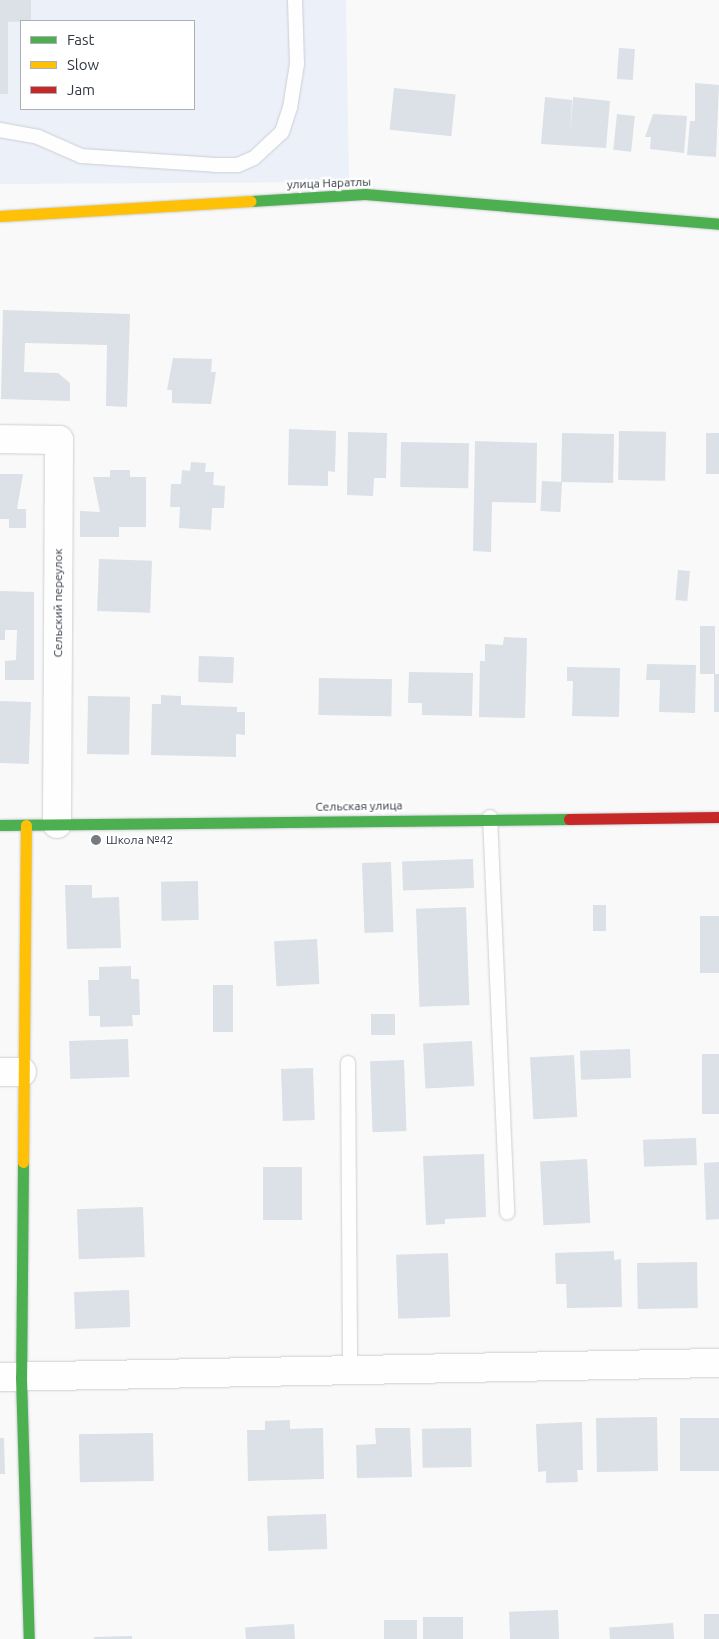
<!DOCTYPE html>
<meta charset="utf-8">
<style>
body{margin:0}
#map{position:relative;width:719px;height:1639px;overflow:hidden;background:#f9f9f9;font-family:Ubuntu,sans-serif}
div>[style]{position:absolute}
.built>*{inset:0;background:#ecf0f8}
.building>*{inset:0;background:#dbe1e6;transform-origin:0 0}
.roads{filter:drop-shadow(0 0 1px #cccfd4) drop-shadow(0 0 1px #cccfd4)}
.lane>*{height:14px;margin:-7px;padding:0 7px;transform-origin:7px;border-radius:7px;background:#fefefe}
.street>*{height:28px;margin:-14px;padding:0 14px;transform-origin:14px;border-radius:14px;background:#fefefe}
.fast>*{height:11px;margin:-5.5px;padding:0 5.5px;transform-origin:5.5px;border-radius:5.5px;background:#4caf50}
.slow>*{height:11px;margin:-5.5px;padding:0 5.5px;transform-origin:5.5px;border-radius:5.5px;background:#ffc107}
.jam>*{height:11px;margin:-5.5px;padding:0 5.5px;transform-origin:5.5px;border-radius:5.5px;background:#c62828}
.dots>*{width:14px;height:14px;translate:-50% -50%;box-sizing:border-box;border:2px solid #fff;border-radius:50%}
span{translate:-50% -50%;white-space:nowrap;text-align:center;line-height:1.15;-webkit-text-stroke:4.5px #fff;paint-order:stroke}
.street-label{font-size:12px;color:#303742}
.poi-label{font-size:12px;color:#303742}
.left{translate:0 -50%;text-align:left}
.legend{position:absolute;left:20px;top:20px;width:175px;height:90px;box-sizing:border-box;background:#fff;border:1px solid #acafb3;margin:0;padding:6px 9px;list-style:none;font-size:15px;color:#303742}
.legend li{display:flex;align-items:center;gap:10px;height:25px}
.legend b{width:25px;border:1px solid #acafb3}
</style>
<div id="map">
<div class="built">
<i style="clip-path:polygon(evenodd,0 0,346px 0,349px 182px,0 184px,0 0,21px 21px,194px 21px,194px 109px,21px 109px,21px 21px)"></i>
</div>
<div class="building">
<i style="clip-path:polygon(0 0,31px 0,31px 21px,8px 22px,8px 94px,0 94px)"></i>
<i style="left:619px;top:48px;width:16px;height:31px;rotate:4deg"></i>
<i style="clip-path:polygon(695px 83px,719px 85px,716px 157px,687px 155px,690px 121px,695px 121px)"></i>
<i style="left:394px;top:88px;width:62px;height:42px;rotate:6deg"></i>
<i style="clip-path:polygon(545px 97px,572px 100px,570px 135px,573px 97px,610px 101px,606px 148px,541px 144px)"></i>
<i style="left:617px;top:114px;width:18px;height:36px;rotate:6deg"></i>
<i style="clip-path:polygon(653px 114px,687px 116px,684px 153px,650px 149px,651px 137px,645px 137px)"></i>
<i style="clip-path:polygon(3px 310px,130px 314px,127px 407px,106px 406px,107px 345px,25px 343px,24px 372px,58px 373px,70px 383px,70px 401px,1px 399px)"></i>
<i style="clip-path:polygon(173px 358px,212px 359px,211px 372px,216px 372px,211px 404px,172px 403px,172px 390px,167px 390px)"></i>
<i style="clip-path:polygon(289px 429px,336px 431px,335px 472px,328px 471px,328px 486px,288px 485px)"></i>
<i style="left:619px;top:431px;width:47px;height:49px;rotate:1deg"></i>
<i style="clip-path:polygon(348px 432px,387px 433px,386px 478px,374px 478px,373px 496px,347px 495px)"></i>
<i style="left:562px;top:433px;width:52px;height:49px;rotate:1deg"></i>
<i style="left:706px;top:433px;width:13px;height:41px"></i>
<i style="clip-path:polygon(475px 441px,537px 443px,536px 503px,492px 502px,491px 552px,473px 551px)"></i>
<i style="left:401px;top:442px;width:68px;height:45px;rotate:1deg"></i>
<i style="clip-path:polygon(191px 462px,206px 463px,205px 472px,214px 472px,213px 485px,225px 486px,224px 508px,212px 508px,211px 530px,179px 528px,180px 507px,170px 507px,171px 484px,181px 484px,182px 470px,190px 471px)"></i>
<i style="clip-path:polygon(110px 470px,130px 470px,130px 477px,146px 477px,146px 527px,119px 527px,119px 537px,80px 537px,80px 511px,100px 512px,93px 477px,110px 477px)"></i>
<i style="clip-path:polygon(0 474px,23px 474px,17px 509px,26px 509px,26px 528px,9px 528px,9px 519px,0 519px)"></i>
<i style="left:542px;top:481px;width:20px;height:30px;rotate:3deg"></i>
<i style="left:99px;top:559px;width:53px;height:52px;rotate:2deg"></i>
<i style="left:678px;top:570px;width:12px;height:30px;rotate:5deg"></i>
<i style="clip-path:polygon(0 591px,34px 592px,34px 680px,5px 680px,5px 661px,16px 660px,17px 630px,5px 630px,5px 640px,0 640px)"></i>
<i style="left:700px;top:626px;width:15px;height:48px"></i>
<i style="clip-path:polygon(504px 637px,527px 638px,525px 718px,479px 717px,480px 661px,485px 661px,485px 644px,503px 645px)"></i>
<i style="left:199px;top:656px;width:35px;height:26px;rotate:2deg"></i>
<i style="clip-path:polygon(647px 664px,696px 665px,695px 713px,659px 712px,660px 680px,646px 680px)"></i>
<i style="clip-path:polygon(567px 667px,620px 668px,619px 717px,572px 716px,573px 681px,567px 681px)"></i>
<i style="clip-path:polygon(409px 672px,473px 673px,472px 716px,422px 715px,422px 703px,408px 703px)"></i>
<i style="left:714px;top:674px;width:5px;height:38px"></i>
<i style="left:319px;top:678px;width:73px;height:37px;rotate:1deg"></i>
<i style="clip-path:polygon(161px 695px,181px 696px,181px 705px,237px 707px,237px 712px,245px 712px,245px 735px,236px 734px,236px 757px,151px 755px,152px 704px,161px 704px)"></i>
<i style="left:88px;top:696px;width:42px;height:58px;rotate:1deg"></i>
<i style="left:0;top:701px;width:31px;height:62px;rotate:2deg"></i>
<i style="left:473px;top:859px;width:29px;height:71px;rotate:88deg"></i>
<i style="left:391px;top:862px;width:70px;height:29px;rotate:88deg"></i>
<i style="left:198px;top:881px;width:39px;height:37px;rotate:89deg"></i>
<i style="clip-path:polygon(65px 885px,92px 885px,92px 898px,119px 897px,121px 948px,67px 949px)"></i>
<i style="left:593px;top:905px;width:13px;height:26px"></i>
<i style="left:466px;top:907px;width:98px;height:50px;rotate:88deg"></i>
<i style="left:700px;top:916px;width:19px;height:57px"></i>
<i style="left:317px;top:939px;width:45px;height:43px;rotate:87deg"></i>
<i style="clip-path:polygon(131px 966px,131px 979px,139px 979px,140px 1015px,132px 1015px,133px 1026px,100px 1027px,100px 1016px,89px 1016px,88px 980px,99px 980px,99px 967px)"></i>
<i style="left:213px;top:985px;width:20px;height:47px"></i>
<i style="left:371px;top:1014px;width:24px;height:21px"></i>
<i style="left:128px;top:1039px;width:38px;height:59px;rotate:88deg"></i>
<i style="left:472px;top:1041px;width:45px;height:49px;rotate:87deg"></i>
<i style="left:630px;top:1049px;width:29px;height:50px;rotate:88deg"></i>
<i style="left:719px;top:1054px;width:60px;height:17px;rotate:90deg"></i>
<i style="left:574px;top:1055px;width:62px;height:44px;rotate:87deg"></i>
<i style="left:404px;top:1060px;width:71px;height:34px;rotate:88deg"></i>
<i style="left:313px;top:1068px;width:52px;height:32px;rotate:88deg"></i>
<i style="left:696px;top:1138px;width:27px;height:53px;rotate:88deg"></i>
<i style="clip-path:polygon(484px 1154px,486px 1217px,445px 1219px,445px 1224px,426px 1225px,423px 1156px)"></i>
<i style="left:587px;top:1159px;width:64px;height:47px;rotate:87deg"></i>
<i style="clip-path:polygon(719px 1162px,719px 1219px,706px 1220px,704px 1163px)"></i>
<i style="left:263px;top:1167px;width:39px;height:53px"></i>
<i style="left:143px;top:1207px;width:50px;height:66px;rotate:88deg"></i>
<i style="clip-path:polygon(614px 1251px,614px 1260px,621px 1259px,622px 1307px,567px 1308px,566px 1284px,556px 1284px,555px 1253px)"></i>
<i style="left:448px;top:1253px;width:64px;height:52px;rotate:88deg"></i>
<i style="left:697px;top:1262px;width:46px;height:60px;rotate:89deg"></i>
<i style="left:129px;top:1290px;width:37px;height:55px;rotate:88deg"></i>
<i style="left:657px;top:1417px;width:54px;height:61px;rotate:89deg"></i>
<i style="left:719px;top:1418px;width:53px;height:39px;rotate:90deg"></i>
<i style="clip-path:polygon(290px 1420px,290px 1429px,323px 1428px,324px 1479px,248px 1481px,247px 1430px,265px 1430px,265px 1421px)"></i>
<i style="clip-path:polygon(582px 1422px,583px 1470px,577px 1470px,578px 1482px,546px 1483px,546px 1471px,538px 1472px,536px 1424px)"></i>
<i style="clip-path:polygon(375px 1428px,410px 1428px,412px 1477px,357px 1478px,356px 1445px,376px 1444px)"></i>
<i style="left:471px;top:1428px;width:39px;height:49px;rotate:89deg"></i>
<i style="left:153px;top:1433px;width:48px;height:74px;rotate:89deg"></i>
<i style="clip-path:polygon(0 1438px,4px 1438px,5px 1474px,0 1474px)"></i>
<i style="left:326px;top:1514px;width:35px;height:59px;rotate:88deg"></i>
<i style="left:558px;top:1610px;width:29px;height:49px;rotate:88deg"></i>
<i style="left:704px;top:1614px;width:15px;height:25px"></i>
<i style="left:463px;top:1617px;width:22px;height:40px;rotate:90deg"></i>
<i style="left:384px;top:1620px;width:33px;height:19px"></i>
<i style="left:673px;top:1623px;width:16px;height:64px;rotate:86deg"></i>
<i style="left:294px;top:1624px;width:15px;height:49px;rotate:86deg"></i>
<i style="clip-path:polygon(132px 1636px,132px 1639px,94px 1639px,94px 1637px)"></i>
</div>
<div class="roads">
<div class="lane">
<i style="left:0;top:130px;width:39px;rotate:10deg"></i>
<i style="left:38px;top:137px;width:47px;rotate:23.8deg"></i>
<i style="left:81px;top:156px;width:134px;rotate:3.8deg"></i>
<i style="left:215px;top:165px;width:23px"></i>
<i style="left:238px;top:165px;width:17px;rotate:-24deg"></i>
<i style="left:254px;top:158px;width:38px;rotate:-43deg"></i>
<i style="left:282px;top:132px;width:25px;rotate:-72deg"></i>
<i style="left:290px;top:108px;width:45px;rotate:-81deg"></i>
<i style="left:297px;top:64px;width:64px;rotate:-91.8deg"></i>
<i style="left:490px;top:817px;width:396px;rotate:87.5deg"></i>
<i style="left:348px;top:1063px;width:307px;rotate:89.6deg"></i>
</div>
<div class="street">
<i style="left:0;top:439px;width:59px;rotate:1deg"></i>
<i style="left:59px;top:440px;width:384px;rotate:90.3deg"></i>
<i style="left:0;top:1072px;width:22px"></i>
<i style="left:0;top:1377px;width:719px;rotate:-1.12deg"></i>
</div>
<div class="fast">
<i style="left:251px;top:201px;width:114px;rotate:-3.5deg"></i>
<i style="left:365px;top:194px;width:355px;rotate:4.8deg"></i>
<i style="left:0;top:825px;width:569px;rotate:-0.6deg"></i>
<i style="left:23px;top:1162px;width:215px;rotate:90.5deg"></i>
<i style="left:21px;top:1377px;width:262px;rotate:88.3deg"></i>
</div>
<div class="slow">
<i style="left:0;top:216px;width:251px;rotate:-3.4deg"></i>
<i style="left:23px;top:1162px;width:337px;rotate:-89.5deg"></i>
</div>
<div class="jam">
<i style="left:569px;top:819px;width:150px;rotate:-0.8deg"></i>
</div>
</div>
<div class="dots">
<i style="left:96px;top:840px;background:#767b82"></i>
</div>
<div class="street-label">
<span style="left:329px;top:183px;rotate:-2deg">улица Наратлы</span>
<span style="left:58px;top:603px;rotate:-90deg">Сельский переулок</span>
<span style="left:359px;top:806px;rotate:-1deg">Сельская улица</span>
</div>
<div class="poi-label">
<span class="left" style="left:106px;top:840px">Школа №42</span>
</div>
<ul class="legend">
<li><b style="height:6px;background:#4caf50"></b>Fast</li>
<li><b style="height:6px;background:#ffc107"></b>Slow</li>
<li><b style="height:6px;background:#c62828"></b>Jam</li>
</ul>
</div>
